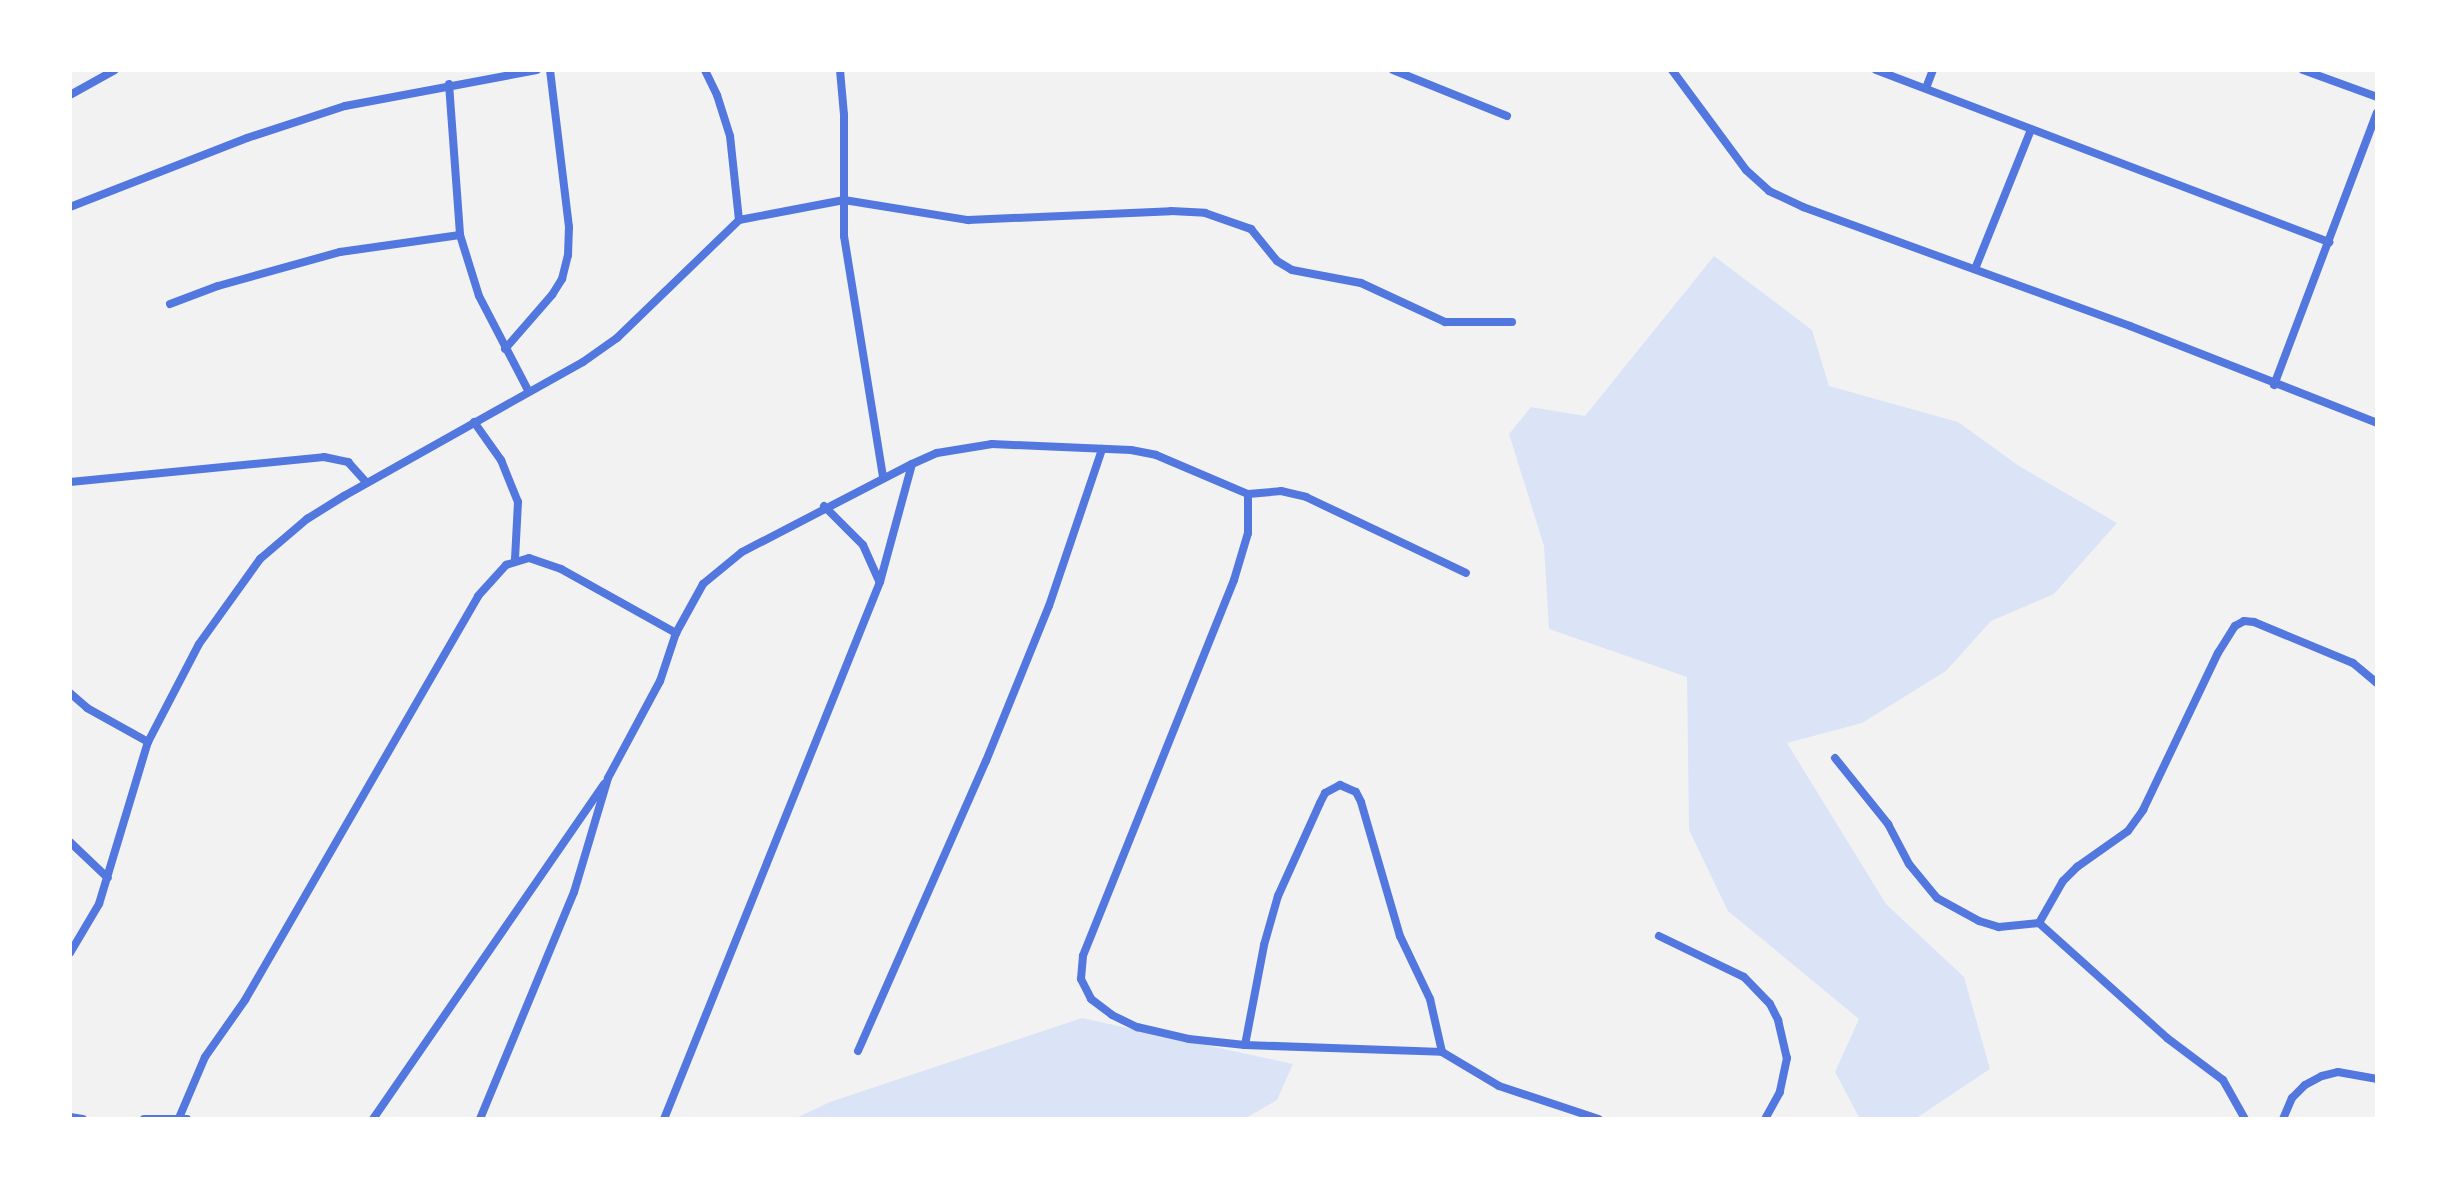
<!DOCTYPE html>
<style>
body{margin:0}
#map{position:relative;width:2447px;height:1189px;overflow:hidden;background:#f2f2f2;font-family:Quicksand,sans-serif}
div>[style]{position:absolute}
.green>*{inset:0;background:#dbe4f7}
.minor>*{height:8px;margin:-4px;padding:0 4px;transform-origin:4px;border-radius:4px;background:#5277de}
span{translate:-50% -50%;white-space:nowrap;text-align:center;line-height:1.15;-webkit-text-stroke:6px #fff;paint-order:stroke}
.frame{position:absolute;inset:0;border:72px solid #fff;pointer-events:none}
</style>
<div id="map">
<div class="green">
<i style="clip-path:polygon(1714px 256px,1812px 330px,1829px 386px,1958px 422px,2019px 466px,2117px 523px,2054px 594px,1991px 621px,1946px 671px,1862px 723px,1787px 743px,1886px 904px,1964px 977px,1990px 1069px,1915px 1119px,1860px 1119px,1835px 1072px,1859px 1019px,1728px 911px,1689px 830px,1687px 677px,1549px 629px,1544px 546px,1509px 434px,1531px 407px,1585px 416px)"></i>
<i style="clip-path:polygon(1082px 1018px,1293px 1064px,1277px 1100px,1244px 1119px,794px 1119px,830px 1102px)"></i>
</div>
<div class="minor">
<i style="left:840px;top:70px;width:45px;rotate:84.9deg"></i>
<i style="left:844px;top:115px;width:121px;rotate:90deg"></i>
<i style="left:844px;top:236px;width:243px;rotate:80.8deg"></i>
<i style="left:1393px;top:70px;width:123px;rotate:22deg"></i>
<i style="left:1672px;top:70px;width:124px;rotate:53.5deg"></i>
<i style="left:1746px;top:170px;width:31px;rotate:42deg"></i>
<i style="left:1769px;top:191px;width:38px;rotate:25deg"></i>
<i style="left:1803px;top:207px;width:348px;rotate:20deg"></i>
<i style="left:2130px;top:326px;width:265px;rotate:21.4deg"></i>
<i style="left:1876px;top:70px;width:485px;rotate:20.8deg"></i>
<i style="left:2303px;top:70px;width:79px;rotate:20deg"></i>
<i style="left:449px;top:84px;width:151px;rotate:85.8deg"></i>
<i style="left:460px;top:235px;width:64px;rotate:72.7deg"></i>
<i style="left:479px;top:296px;width:108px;rotate:62.5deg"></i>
<i style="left:1926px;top:88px;width:19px;rotate:-69deg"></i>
<i style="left:70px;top:95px;width:51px;rotate:-29.1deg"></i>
<i style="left:70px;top:207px;width:190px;rotate:-21.3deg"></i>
<i style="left:247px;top:138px;width:103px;rotate:-18.1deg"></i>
<i style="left:345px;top:106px;width:195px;rotate:-10.6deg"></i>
<i style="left:739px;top:220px;width:107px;rotate:-10.8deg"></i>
<i style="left:844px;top:200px;width:126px;rotate:9.2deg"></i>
<i style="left:968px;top:220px;width:203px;rotate:-2.5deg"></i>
<i style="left:1171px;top:211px;width:34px;rotate:3deg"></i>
<i style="left:1205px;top:213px;width:49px;rotate:19.2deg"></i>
<i style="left:1251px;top:229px;width:41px;rotate:50.9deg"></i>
<i style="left:1277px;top:261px;width:17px;rotate:31deg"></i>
<i style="left:1292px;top:270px;width:70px;rotate:10.7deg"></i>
<i style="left:1361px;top:283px;width:93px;rotate:24.9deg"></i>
<i style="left:1445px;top:322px;width:67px"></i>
<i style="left:1975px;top:269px;width:150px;rotate:-68.1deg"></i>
<i style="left:170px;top:304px;width:51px;rotate:-20.6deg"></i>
<i style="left:218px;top:286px;width:127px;rotate:-15.6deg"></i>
<i style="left:340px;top:252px;width:121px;rotate:-8.1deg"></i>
<i style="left:505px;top:349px;width:72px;rotate:-49deg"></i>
<i style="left:552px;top:295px;width:19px;rotate:-58deg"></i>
<i style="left:562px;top:279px;width:25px;rotate:-76deg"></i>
<i style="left:568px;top:255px;width:28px;rotate:-88deg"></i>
<i style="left:569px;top:227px;width:158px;rotate:-96.9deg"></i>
<i style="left:2274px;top:385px;width:291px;rotate:-69.3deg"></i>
<i style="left:474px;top:422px;width:47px;rotate:54.6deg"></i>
<i style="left:501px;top:460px;width:45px;rotate:68deg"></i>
<i style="left:518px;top:502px;width:57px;rotate:93deg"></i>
<i style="left:70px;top:482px;width:255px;rotate:-5.6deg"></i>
<i style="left:324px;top:457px;width:25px;rotate:12deg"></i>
<i style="left:348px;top:462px;width:28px;rotate:48deg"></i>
<i style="left:1248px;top:494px;width:39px;rotate:90deg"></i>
<i style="left:1248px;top:533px;width:49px;rotate:106.6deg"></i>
<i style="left:1234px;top:580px;width:405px;rotate:111.9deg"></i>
<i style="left:1083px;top:956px;width:23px;rotate:95deg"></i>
<i style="left:1081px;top:979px;width:22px;rotate:63deg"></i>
<i style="left:1091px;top:999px;width:26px;rotate:37deg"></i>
<i style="left:1112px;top:1015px;width:28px;rotate:26deg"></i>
<i style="left:1137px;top:1027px;width:53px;rotate:13deg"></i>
<i style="left:1189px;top:1039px;width:56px;rotate:6.1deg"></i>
<i style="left:1245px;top:1045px;width:197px;rotate:2deg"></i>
<i style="left:1442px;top:1052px;width:66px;rotate:30.8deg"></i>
<i style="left:1499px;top:1086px;width:105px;rotate:18.3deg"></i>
<i style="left:824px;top:506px;width:55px;rotate:45deg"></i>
<i style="left:863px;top:545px;width:39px;rotate:66deg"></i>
<i style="left:676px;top:633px;width:56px;rotate:-61.1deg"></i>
<i style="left:703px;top:584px;width:50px;rotate:-39.4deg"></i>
<i style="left:742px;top:552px;width:191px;rotate:-27.4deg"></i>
<i style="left:912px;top:464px;width:27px;rotate:-24deg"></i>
<i style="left:937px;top:453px;width:56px;rotate:-9.3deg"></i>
<i style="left:992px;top:444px;width:139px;rotate:2.5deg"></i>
<i style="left:1131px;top:450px;width:25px;rotate:11deg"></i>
<i style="left:1156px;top:455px;width:100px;rotate:23deg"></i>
<i style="left:1248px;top:494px;width:33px;rotate:-5deg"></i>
<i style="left:1281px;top:491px;width:26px;rotate:13deg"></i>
<i style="left:1306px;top:497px;width:177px;rotate:25.4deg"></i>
<i style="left:70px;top:693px;width:23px;rotate:41deg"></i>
<i style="left:87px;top:708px;width:70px;rotate:29.1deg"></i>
<i style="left:1835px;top:758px;width:85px;rotate:51.2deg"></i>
<i style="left:1888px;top:824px;width:45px;rotate:62.3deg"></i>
<i style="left:1909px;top:864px;width:44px;rotate:50.5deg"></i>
<i style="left:1937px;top:898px;width:48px;rotate:28.7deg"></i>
<i style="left:1979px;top:921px;width:21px;rotate:17deg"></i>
<i style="left:1999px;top:927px;width:40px;rotate:-5.7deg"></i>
<i style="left:2039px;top:923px;width:172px;rotate:41.9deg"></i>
<i style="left:2167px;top:1038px;width:70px;rotate:36.9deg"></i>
<i style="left:2223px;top:1080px;width:45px;rotate:60.6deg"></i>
<i style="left:70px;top:842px;width:52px;rotate:43.5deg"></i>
<i style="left:2039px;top:923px;width:48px;rotate:-60.3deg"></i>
<i style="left:2063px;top:881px;width:20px;rotate:-45deg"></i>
<i style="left:2077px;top:867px;width:62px;rotate:-35.2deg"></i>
<i style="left:2128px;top:831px;width:26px;rotate:-54deg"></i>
<i style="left:2143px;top:810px;width:174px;rotate:-64.5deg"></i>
<i style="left:2218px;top:653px;width:32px;rotate:-58deg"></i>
<i style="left:2235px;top:626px;width:10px;rotate:-29deg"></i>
<i style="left:2244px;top:621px;width:10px;rotate:6deg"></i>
<i style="left:2254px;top:622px;width:107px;rotate:22.5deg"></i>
<i style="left:2353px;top:663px;width:31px;rotate:40deg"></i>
<i style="left:1659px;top:936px;width:94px;rotate:25.8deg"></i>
<i style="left:1744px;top:977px;width:37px;rotate:46deg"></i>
<i style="left:1770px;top:1004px;width:18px;rotate:63deg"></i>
<i style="left:1778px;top:1020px;width:39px;rotate:77deg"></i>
<i style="left:1787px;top:1058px;width:35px;rotate:102deg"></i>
<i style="left:1780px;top:1092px;width:31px;rotate:119deg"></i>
<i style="left:70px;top:953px;width:57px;rotate:-59.4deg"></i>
<i style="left:99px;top:904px;width:169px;rotate:-73.2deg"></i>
<i style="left:148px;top:742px;width:110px;rotate:-62.5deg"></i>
<i style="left:199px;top:644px;width:105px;rotate:-54.3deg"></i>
<i style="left:260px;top:559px;width:62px;rotate:-40.4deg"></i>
<i style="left:307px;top:519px;width:44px;rotate:-31.9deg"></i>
<i style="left:344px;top:496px;width:274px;rotate:-29.3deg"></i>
<i style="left:583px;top:362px;width:42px;rotate:-35.2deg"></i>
<i style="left:617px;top:338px;width:170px;rotate:-44deg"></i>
<i style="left:739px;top:220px;width:84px;rotate:-96.1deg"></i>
<i style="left:730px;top:136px;width:43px;rotate:-107.6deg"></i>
<i style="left:717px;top:95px;width:28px;rotate:-116deg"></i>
<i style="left:1245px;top:1045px;width:102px;rotate:-79.2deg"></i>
<i style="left:1264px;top:945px;width:51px;rotate:-74.1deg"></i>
<i style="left:1278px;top:896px;width:102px;rotate:-65.7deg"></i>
<i style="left:1320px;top:803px;width:11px;rotate:-63deg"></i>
<i style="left:1325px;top:793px;width:17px;rotate:-28deg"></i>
<i style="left:1340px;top:785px;width:17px;rotate:24deg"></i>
<i style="left:1356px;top:792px;width:11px;rotate:63deg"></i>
<i style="left:1361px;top:802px;width:140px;rotate:73.8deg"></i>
<i style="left:1400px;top:936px;width:70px;rotate:64.5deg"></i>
<i style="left:1430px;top:999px;width:54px;rotate:77.2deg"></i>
<i style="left:858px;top:1051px;width:317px;rotate:-66.2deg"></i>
<i style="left:986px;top:761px;width:167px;rotate:-67.9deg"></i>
<i style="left:1049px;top:606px;width:166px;rotate:-71.3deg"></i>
<i style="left:70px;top:1117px;width:13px;rotate:9deg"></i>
<i style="left:179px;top:1118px;width:66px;rotate:-66.9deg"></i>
<i style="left:205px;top:1057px;width:70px;rotate:-54.9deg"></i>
<i style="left:245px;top:1000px;width:466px;rotate:-60deg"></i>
<i style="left:478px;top:596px;width:42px;rotate:-47.9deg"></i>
<i style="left:506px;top:565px;width:24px;rotate:-17deg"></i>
<i style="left:529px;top:558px;width:34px;rotate:19deg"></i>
<i style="left:561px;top:569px;width:132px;rotate:29.1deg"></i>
<i style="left:676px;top:633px;width:51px;rotate:108.4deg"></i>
<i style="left:660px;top:681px;width:110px;rotate:118.2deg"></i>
<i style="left:608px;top:778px;width:119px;rotate:106.6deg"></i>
<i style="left:574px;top:892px;width:246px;rotate:112.5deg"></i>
<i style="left:144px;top:1119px;width:43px"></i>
<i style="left:373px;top:1119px;width:407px;rotate:-55.4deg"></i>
<i style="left:664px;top:1119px;width:579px;rotate:-68.09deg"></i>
<i style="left:880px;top:582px;width:122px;rotate:-74.8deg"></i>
<i style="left:2283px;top:1119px;width:23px;rotate:-67deg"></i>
<i style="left:2292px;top:1098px;width:18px;rotate:-45deg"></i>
<i style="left:2305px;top:1085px;width:19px;rotate:-28deg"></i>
<i style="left:2322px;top:1076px;width:16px;rotate:-14deg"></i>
<i style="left:2338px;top:1072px;width:40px;rotate:10deg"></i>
</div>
<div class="frame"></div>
</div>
